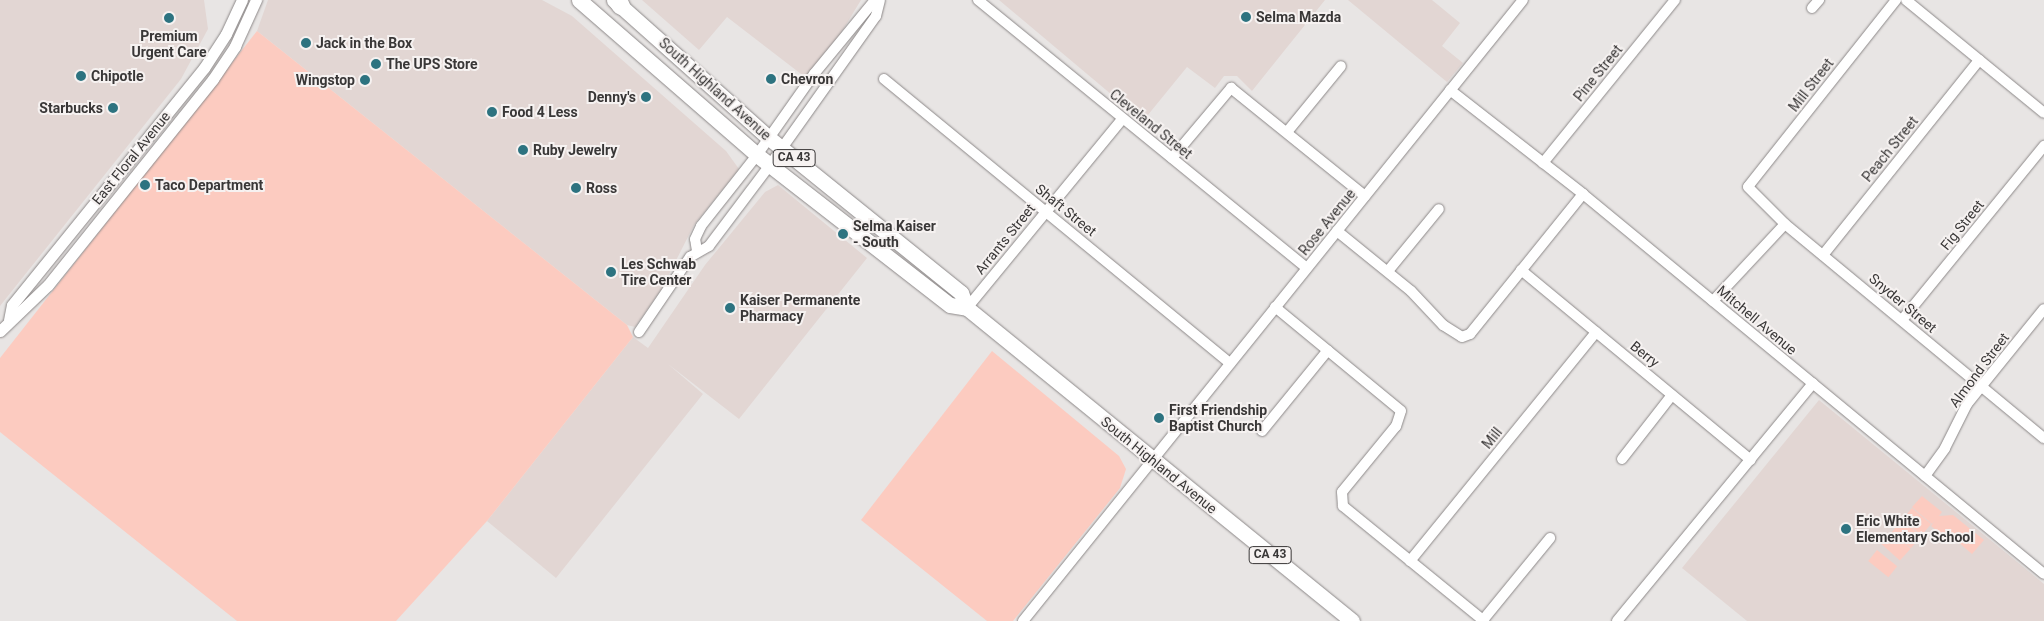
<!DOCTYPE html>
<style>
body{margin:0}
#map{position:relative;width:2044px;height:621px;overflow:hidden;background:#e8e5e4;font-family:Roboto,sans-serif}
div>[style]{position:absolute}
.built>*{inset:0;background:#e2d6d3}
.green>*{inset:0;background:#fccbc0;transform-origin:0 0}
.roads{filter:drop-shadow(0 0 1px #8c8888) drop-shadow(0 0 1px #8c8888)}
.minor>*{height:10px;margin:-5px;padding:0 5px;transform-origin:5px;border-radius:5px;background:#fff}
.tertiary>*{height:11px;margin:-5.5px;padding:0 5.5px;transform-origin:5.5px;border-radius:5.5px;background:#fff}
.primary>*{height:15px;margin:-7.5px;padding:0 7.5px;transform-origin:7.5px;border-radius:7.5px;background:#fff}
.motorway>*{height:18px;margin:-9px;padding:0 9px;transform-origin:9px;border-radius:9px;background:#fff}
.dots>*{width:14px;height:14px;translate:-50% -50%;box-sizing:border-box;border:2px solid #f6f2f1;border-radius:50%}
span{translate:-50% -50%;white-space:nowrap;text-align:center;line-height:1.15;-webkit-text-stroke:4px #f6f2f1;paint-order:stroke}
.shield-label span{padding:1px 4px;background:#f6f2f1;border:1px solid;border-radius:4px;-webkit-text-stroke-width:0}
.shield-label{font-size:12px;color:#393737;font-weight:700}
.poi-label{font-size:14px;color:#393737;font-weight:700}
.left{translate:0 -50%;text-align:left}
.right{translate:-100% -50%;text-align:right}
.street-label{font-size:14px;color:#393737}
</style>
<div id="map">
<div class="built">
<i style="clip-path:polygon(0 0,204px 0,208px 29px,181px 79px,0 306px)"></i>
<i style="clip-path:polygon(268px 0,542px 0,572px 16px,726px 151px,739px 169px,694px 225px,661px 290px,635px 327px,627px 325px,257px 31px)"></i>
<i style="clip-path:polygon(642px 0,861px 0,841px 33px,805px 77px,727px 17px,699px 50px)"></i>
<i style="clip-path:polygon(999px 0,1325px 0,1252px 91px,1237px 76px,1224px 76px,1215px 88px,1187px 67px,1143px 121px)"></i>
<i style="clip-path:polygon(1348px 0,1432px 0,1460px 23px,1442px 46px,1463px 63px,1447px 82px)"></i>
<i style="clip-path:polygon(778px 185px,867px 258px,739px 419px,668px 364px,703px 394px,556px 578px,487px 521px,633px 337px,648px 348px,705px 265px,765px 192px)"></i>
<i style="clip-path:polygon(1819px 400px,2044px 584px,2044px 621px,1747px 621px,1682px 568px)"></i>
</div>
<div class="green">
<i style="clip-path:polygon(257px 31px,627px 325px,633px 337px,487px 521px,396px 621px,237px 621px,0 432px,0 358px)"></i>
<i style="clip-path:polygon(992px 351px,1119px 456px,1126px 469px,1120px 488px,1013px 621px,987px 621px,861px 520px)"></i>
<i style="clip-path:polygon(1922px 496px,1942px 512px,1939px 516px,1953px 515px,1984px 540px,1972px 554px,1958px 542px,1952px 543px,1931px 526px,1935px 521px,1932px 524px,1912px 507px)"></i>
<i style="left:1912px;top:508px;width:25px;height:15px;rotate:40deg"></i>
<i style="left:1902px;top:520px;width:25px;height:16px;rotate:40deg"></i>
<i style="left:1892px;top:532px;width:25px;height:16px;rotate:42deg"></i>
<i style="left:1877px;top:550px;width:26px;height:14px;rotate:39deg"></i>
</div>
<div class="roads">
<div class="minor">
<i style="left:978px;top:0;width:424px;rotate:39.2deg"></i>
<i style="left:1896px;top:0;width:238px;rotate:128.4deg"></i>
<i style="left:1748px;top:187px;width:52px;rotate:45deg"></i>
<i style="left:1785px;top:224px;width:336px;rotate:39.6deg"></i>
<i style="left:1906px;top:0;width:178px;rotate:39.3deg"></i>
<i style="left:1812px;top:8px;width:11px;rotate:-49deg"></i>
<i style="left:884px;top:79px;width:448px;rotate:39.4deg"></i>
<i style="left:1450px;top:90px;width:169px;rotate:38deg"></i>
<i style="left:1583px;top:194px;width:597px;rotate:39.5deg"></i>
<i style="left:1287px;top:132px;width:85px;rotate:-50.7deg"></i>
<i style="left:1172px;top:158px;width:92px;rotate:-49.9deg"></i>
<i style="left:1231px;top:88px;width:172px;rotate:38.9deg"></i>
<i style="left:1543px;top:163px;width:210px;rotate:-51deg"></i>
<i style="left:1337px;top:231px;width:95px;rotate:39deg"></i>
<i style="left:1411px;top:291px;width:47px;rotate:46.7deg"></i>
<i style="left:1443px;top:325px;width:22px;rotate:32deg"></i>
<i style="left:1462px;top:337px;width:9px;rotate:-21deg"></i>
<i style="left:1470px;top:334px;width:180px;rotate:-51.1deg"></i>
<i style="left:697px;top:251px;width:12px;rotate:-99deg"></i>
<i style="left:695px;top:239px;width:14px;rotate:-65deg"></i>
<i style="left:701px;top:226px;width:90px;rotate:-51.7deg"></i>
<i style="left:757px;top:155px;width:99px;rotate:-54.9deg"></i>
<i style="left:814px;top:74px;width:96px;rotate:-50.5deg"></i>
<i style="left:1823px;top:255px;width:250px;rotate:-51.3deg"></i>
<i style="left:1521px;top:270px;width:298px;rotate:39.6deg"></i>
<i style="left:1388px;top:271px;width:80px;rotate:-50.6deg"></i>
<i style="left:1713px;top:301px;width:105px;rotate:-46.9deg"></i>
<i style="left:1275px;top:307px;width:163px;rotate:39.5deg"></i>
<i style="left:1401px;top:411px;width:16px;rotate:108deg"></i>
<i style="left:1396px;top:426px;width:85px;rotate:129.3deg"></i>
<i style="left:1342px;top:492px;width:14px;rotate:86deg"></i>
<i style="left:1343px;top:506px;width:182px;rotate:39.2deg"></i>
<i style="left:967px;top:308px;width:244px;rotate:-50.6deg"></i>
<i style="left:1902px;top:320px;width:225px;rotate:-50.8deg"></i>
<i style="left:639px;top:332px;width:91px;rotate:-55.8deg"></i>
<i style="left:690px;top:257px;width:22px;rotate:-30deg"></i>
<i style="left:709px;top:246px;width:101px;rotate:-53deg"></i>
<i style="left:770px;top:165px;width:183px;rotate:-54.6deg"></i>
<i style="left:876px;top:16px;width:16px;rotate:-76deg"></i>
<i style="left:1262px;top:431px;width:104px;rotate:-50.8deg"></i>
<i style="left:1622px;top:459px;width:81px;rotate:-52deg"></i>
<i style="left:1925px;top:476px;width:34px;rotate:-54deg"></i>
<i style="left:1945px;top:448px;width:49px;rotate:-63.4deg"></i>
<i style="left:1967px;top:404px;width:122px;rotate:-51deg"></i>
<i style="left:1410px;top:561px;width:295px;rotate:-50.9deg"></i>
<i style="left:1483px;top:620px;width:106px;rotate:-50.7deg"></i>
<i style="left:1023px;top:621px;width:797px;rotate:-51.16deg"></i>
<i style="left:1617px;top:621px;width:308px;rotate:-50.5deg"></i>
</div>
<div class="tertiary">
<i style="left:9px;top:320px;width:15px;rotate:-79deg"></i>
<i style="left:12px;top:305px;width:305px;rotate:-51deg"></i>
<i style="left:204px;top:68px;width:40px;rotate:-57.1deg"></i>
<i style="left:226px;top:34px;width:38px;rotate:-65deg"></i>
<i style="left:0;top:331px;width:66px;rotate:-43.8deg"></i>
<i style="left:48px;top:285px;width:264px;rotate:-51.3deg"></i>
<i style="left:213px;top:79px;width:40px;rotate:-56deg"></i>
<i style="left:235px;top:46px;width:51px;rotate:-65.5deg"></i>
</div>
<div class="primary">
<i style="left:579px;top:0;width:236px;rotate:41deg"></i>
<i style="left:757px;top:155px;width:244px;rotate:37.9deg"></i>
<i style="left:950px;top:305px;width:17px;rotate:10deg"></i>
<i style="left:614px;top:0;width:208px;rotate:41.7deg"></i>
<i style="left:769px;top:138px;width:247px;rotate:38.9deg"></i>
<i style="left:961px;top:293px;width:16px;rotate:68deg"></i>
<i style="left:967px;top:308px;width:496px;rotate:39.1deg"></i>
</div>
<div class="motorway">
<i style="left:617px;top:0;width:7px;rotate:56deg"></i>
</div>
</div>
<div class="dots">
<i style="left:1246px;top:17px;background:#2d7380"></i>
<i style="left:169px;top:18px;background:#2d7380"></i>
<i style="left:306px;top:43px;background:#2d7380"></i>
<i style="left:376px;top:64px;background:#2d7380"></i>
<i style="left:81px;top:76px;background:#2d7380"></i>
<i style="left:771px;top:79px;background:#2d7380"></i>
<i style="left:365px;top:80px;background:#2d7380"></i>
<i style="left:646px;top:97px;background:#2d7380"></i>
<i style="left:113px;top:108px;background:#2d7380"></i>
<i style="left:492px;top:112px;background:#2d7380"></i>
<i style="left:523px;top:150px;background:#2d7380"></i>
<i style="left:145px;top:185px;background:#2d7380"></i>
<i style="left:576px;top:188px;background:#2d7380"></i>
<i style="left:843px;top:234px;background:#2d7380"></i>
<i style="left:611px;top:272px;background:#2d7380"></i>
<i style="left:730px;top:308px;background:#2d7380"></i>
<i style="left:1159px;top:418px;background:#2d7380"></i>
<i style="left:1846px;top:529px;background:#2d7380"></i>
</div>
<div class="shield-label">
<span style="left:794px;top:158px">CA 43</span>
<span style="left:1270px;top:555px">CA 43</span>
</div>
<div class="poi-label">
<span class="left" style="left:1256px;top:17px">Selma Mazda</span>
<span style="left:169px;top:44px">Premium<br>Urgent Care</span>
<span class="left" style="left:316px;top:43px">Jack in the Box</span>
<span class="left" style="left:386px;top:64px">The UPS Store</span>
<span class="left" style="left:91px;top:76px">Chipotle</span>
<span class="left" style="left:781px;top:79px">Chevron</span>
<span class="right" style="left:355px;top:80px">Wingstop</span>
<span class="right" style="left:636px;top:97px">Denny's</span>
<span class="right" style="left:103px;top:108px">Starbucks</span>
<span class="left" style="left:502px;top:112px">Food 4 Less</span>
<span class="left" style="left:533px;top:150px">Ruby Jewelry</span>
<span class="left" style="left:155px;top:185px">Taco Department</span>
<span class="left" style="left:586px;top:188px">Ross</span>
<span class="left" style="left:853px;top:234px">Selma Kaiser<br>- South</span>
<span class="left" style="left:621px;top:272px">Les Schwab<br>Tire Center</span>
<span class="left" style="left:740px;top:308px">Kaiser Permanente<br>Pharmacy</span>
<span class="left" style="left:1169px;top:418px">First Friendship<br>Baptist Church</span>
<span class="left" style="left:1856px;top:529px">Eric White<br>Elementary School</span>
</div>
<div class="street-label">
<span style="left:1598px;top:73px;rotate:-51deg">Pine Street</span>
<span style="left:1811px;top:85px;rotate:-52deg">Mill Street</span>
<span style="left:715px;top:89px;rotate:42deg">South Highland Avenue</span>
<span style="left:1151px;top:124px;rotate:39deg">Cleveland Street</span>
<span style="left:1890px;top:149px;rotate:-51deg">Peach Street</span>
<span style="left:131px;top:158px;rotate:-51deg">East Floral Avenue</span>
<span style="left:1066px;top:210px;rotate:39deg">Shaft Street</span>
<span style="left:1327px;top:222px;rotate:-51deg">Rose Avenue</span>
<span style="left:1962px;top:225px;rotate:-51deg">Fig Street</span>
<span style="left:1005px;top:239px;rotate:-51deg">Arrants Street</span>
<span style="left:1903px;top:303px;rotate:40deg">Snyder Street</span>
<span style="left:1757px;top:320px;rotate:40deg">Mitchell Avenue</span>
<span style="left:1645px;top:354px;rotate:39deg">Berry</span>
<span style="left:1979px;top:370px;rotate:-53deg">Almond Street</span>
<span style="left:1492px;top:438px;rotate:-51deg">Mill</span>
<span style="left:1159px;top:465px;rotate:39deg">South Highland Avenue</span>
</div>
</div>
